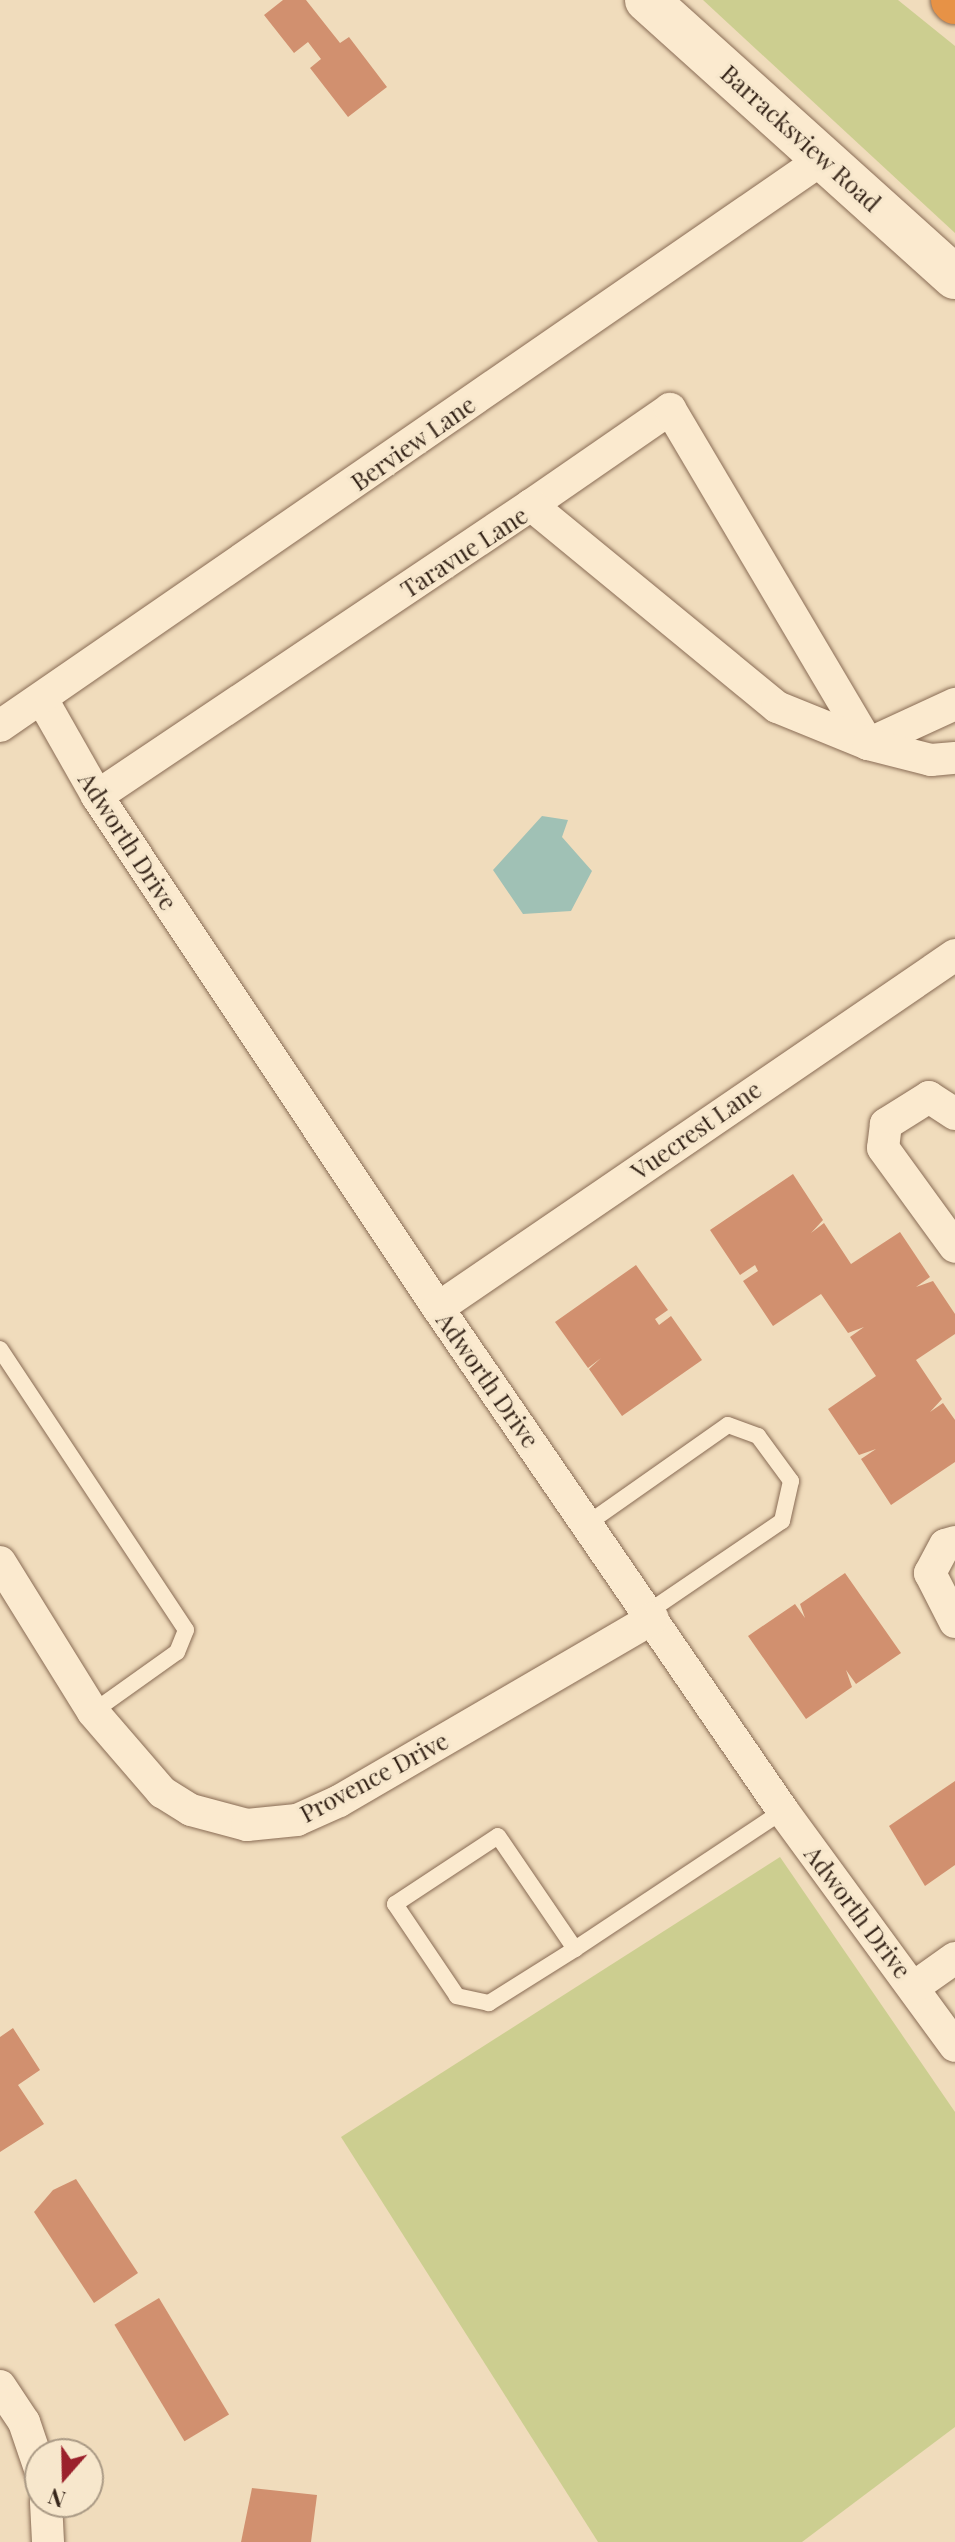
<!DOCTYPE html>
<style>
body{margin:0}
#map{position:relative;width:955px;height:2542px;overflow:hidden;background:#f0dcbc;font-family:"Playfair Display",serif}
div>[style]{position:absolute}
.green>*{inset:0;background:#ccce90}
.water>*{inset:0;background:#a0c1b5}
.building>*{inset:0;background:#d1906f;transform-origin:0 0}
.roads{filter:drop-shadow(0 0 2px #896c55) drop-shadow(0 0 2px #896c55)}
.lane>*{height:16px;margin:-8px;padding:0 8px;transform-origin:8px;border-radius:8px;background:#fbeacf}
.street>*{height:32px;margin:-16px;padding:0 16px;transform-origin:16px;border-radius:16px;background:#fbeacf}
.secondary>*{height:44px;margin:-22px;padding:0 22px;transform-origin:22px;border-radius:22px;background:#fbeacf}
.highway>*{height:44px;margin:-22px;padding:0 22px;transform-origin:22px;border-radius:22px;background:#e79246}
span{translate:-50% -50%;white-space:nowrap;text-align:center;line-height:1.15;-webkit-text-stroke:6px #f7e7cc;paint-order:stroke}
.street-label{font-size:24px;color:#37261a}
.north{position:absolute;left:24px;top:2438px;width:80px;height:80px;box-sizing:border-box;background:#f7e7cc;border:2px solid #aa9a85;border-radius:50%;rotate:200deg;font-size:22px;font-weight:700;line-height:32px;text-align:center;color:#37261a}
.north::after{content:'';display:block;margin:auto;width:28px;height:36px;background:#9b212c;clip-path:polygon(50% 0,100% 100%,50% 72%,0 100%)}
</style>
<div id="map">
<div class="green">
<i style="clip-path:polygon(703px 0,898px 0,955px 46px,955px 233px)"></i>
<i style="clip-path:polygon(780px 1857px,955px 2112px,955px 2427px,802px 2542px,598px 2542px,341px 2137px)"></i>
</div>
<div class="water">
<i style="clip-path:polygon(542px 816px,568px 820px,562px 837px,592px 871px,571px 911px,523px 914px,493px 870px)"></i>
</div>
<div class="building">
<i style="clip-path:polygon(283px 0,306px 0,340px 43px,349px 37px,387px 87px,348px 117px,310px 68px,321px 59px,308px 42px,294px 53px,264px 15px)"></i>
<i style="clip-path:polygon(793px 1174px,823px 1220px,811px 1233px,824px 1223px,851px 1264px,900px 1232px,930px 1277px,916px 1287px,933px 1281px,955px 1314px,955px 1334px,916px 1360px,942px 1399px,930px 1412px,943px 1403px,955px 1420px,955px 1462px,891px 1505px,861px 1459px,876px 1449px,859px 1455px,828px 1409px,876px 1376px,850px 1337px,864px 1327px,848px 1333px,821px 1294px,773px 1326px,743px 1281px,758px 1271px,755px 1265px,740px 1275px,710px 1230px)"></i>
<i style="clip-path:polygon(636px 1265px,668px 1310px,655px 1319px,659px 1325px,671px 1316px,702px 1360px,622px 1416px,589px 1369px,601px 1358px,588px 1368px,555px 1322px)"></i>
<i style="clip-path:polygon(845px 1573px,901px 1653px,856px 1684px,846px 1670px,852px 1687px,806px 1719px,748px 1636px,795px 1604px,805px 1618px,800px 1604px)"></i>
<i style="clip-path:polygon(955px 1781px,955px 1865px,925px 1886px,889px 1826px)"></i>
<i style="clip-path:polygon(13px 2028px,40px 2070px,18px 2085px,44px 2124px,0 2152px,0 2037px)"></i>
<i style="clip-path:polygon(76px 2179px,138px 2273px,94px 2303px,34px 2212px,53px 2190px)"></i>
<i style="left:159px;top:2298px;width:136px;height:52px;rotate:59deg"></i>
<i style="clip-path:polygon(252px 2488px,317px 2495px,311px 2542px,241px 2542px)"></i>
</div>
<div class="roads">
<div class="lane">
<i style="left:0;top:1349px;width:337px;rotate:56.5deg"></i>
<i style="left:186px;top:1630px;width:24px;rotate:112deg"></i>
<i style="left:177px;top:1652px;width:103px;rotate:144.5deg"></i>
<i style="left:587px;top:1524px;width:172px;rotate:-35.1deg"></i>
<i style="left:728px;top:1425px;width:32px;rotate:20deg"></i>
<i style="left:758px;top:1436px;width:56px;rotate:53.7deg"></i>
<i style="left:791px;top:1481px;width:41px;rotate:102.7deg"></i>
<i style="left:782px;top:1521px;width:162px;rotate:145.8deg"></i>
<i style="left:575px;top:1949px;width:102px;rotate:147.9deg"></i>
<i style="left:489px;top:2003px;width:33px;rotate:-168deg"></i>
<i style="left:457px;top:1996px;width:111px;rotate:-124deg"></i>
<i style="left:395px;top:1904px;width:123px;rotate:-33.4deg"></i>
<i style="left:498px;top:1836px;width:137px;rotate:55.7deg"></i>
<i style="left:575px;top:1949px;width:250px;rotate:-33.6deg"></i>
</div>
<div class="street">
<i style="left:531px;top:505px;width:169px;rotate:-34.6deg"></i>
<i style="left:670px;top:409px;width:389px;rotate:59.4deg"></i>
<i style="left:42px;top:699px;width:112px;rotate:60.4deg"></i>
<i style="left:97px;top:796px;width:615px;rotate:56.34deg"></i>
<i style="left:438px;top:1308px;width:610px;rotate:55.55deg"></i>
<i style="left:783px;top:1811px;width:291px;rotate:53.8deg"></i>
<i style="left:0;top:726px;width:1001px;rotate:-34.58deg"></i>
<i style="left:868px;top:744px;width:96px;rotate:-24.7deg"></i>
<i style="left:97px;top:796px;width:523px;rotate:-33.84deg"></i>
<i style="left:531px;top:505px;width:318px;rotate:39.4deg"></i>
<i style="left:777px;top:707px;width:98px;rotate:22.1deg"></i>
<i style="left:868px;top:744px;width:65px;rotate:14.3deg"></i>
<i style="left:931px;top:760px;width:24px;rotate:-5deg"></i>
<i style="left:955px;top:1114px;width:31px;rotate:-147deg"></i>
<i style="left:929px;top:1097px;width:51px;rotate:147.9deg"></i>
<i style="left:886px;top:1124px;width:24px;rotate:97deg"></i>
<i style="left:883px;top:1148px;width:122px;rotate:54deg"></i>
<i style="left:438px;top:1308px;width:626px;rotate:-34.32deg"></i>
<i style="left:955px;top:1542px;width:10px;rotate:163deg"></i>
<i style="left:945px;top:1545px;width:32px;rotate:118deg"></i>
<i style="left:930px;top:1573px;width:55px;rotate:63deg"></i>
<i style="left:0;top:1562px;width:176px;rotate:58.2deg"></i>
<i style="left:93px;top:1712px;width:106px;rotate:49.2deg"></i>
<i style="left:162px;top:1792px;width:34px;rotate:32deg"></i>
<i style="left:191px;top:1810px;width:58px;rotate:15deg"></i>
<i style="left:247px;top:1825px;width:50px;rotate:-5.7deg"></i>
<i style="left:297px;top:1820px;width:46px;rotate:-24.3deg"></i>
<i style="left:339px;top:1801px;width:363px;rotate:-30.2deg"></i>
<i style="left:914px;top:1987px;width:50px;rotate:-35.3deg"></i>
<i style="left:0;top:2386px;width:43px;rotate:56.3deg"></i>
<i style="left:24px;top:2422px;width:50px;rotate:71.2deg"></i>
<i style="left:46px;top:2502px;width:40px;rotate:87.1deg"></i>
</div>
<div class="secondary">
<i style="left:647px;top:0;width:414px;rotate:42deg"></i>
</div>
<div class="highway">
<i style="left:953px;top:0;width:3px;rotate:45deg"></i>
</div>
</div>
<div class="street-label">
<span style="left:801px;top:138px;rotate:42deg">Barracksview Road</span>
<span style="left:413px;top:443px;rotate:-35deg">Berview Lane</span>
<span style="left:464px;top:552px;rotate:-33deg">Taravue Lane</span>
<span style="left:128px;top:841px;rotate:57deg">Adworth Drive</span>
<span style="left:696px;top:1130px;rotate:-35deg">Vuecrest Lane</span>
<span style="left:488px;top:1380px;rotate:55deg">Adworth Drive</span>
<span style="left:374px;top:1777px;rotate:-28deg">Provence Drive</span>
<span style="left:858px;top:1912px;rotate:53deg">Adworth Drive</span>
</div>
<div class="north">N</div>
</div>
